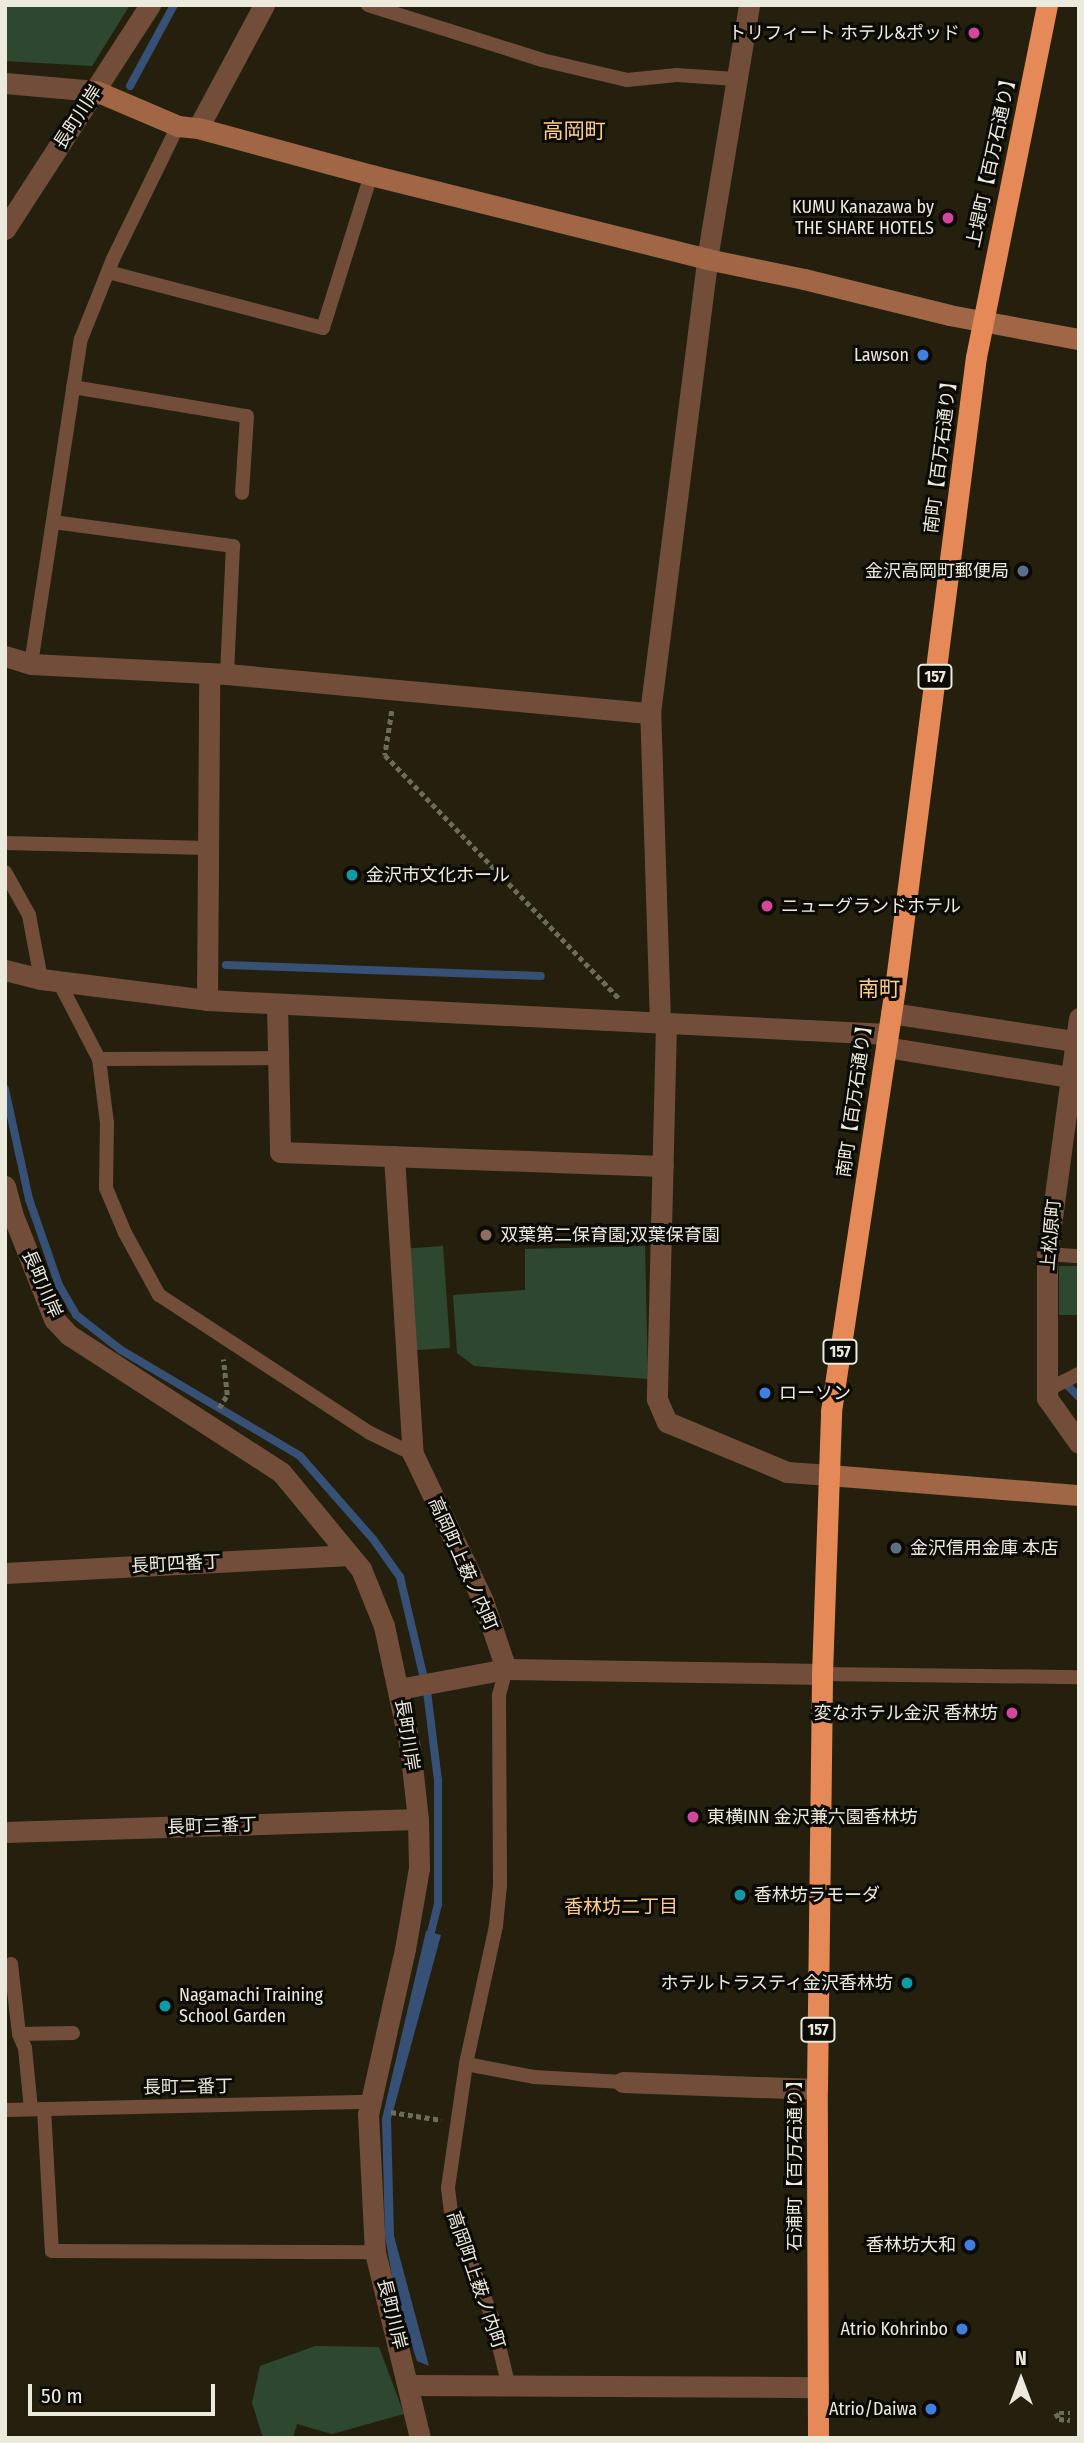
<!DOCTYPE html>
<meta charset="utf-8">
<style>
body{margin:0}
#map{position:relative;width:1084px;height:2443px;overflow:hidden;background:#24200d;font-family:"Fira Sans Condensed","Noto Sans JP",sans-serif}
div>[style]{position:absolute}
.green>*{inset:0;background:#2e4830;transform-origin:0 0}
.water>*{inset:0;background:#375076}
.stream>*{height:8px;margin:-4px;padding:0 4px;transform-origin:4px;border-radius:4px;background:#375076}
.path>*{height:4.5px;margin-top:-2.25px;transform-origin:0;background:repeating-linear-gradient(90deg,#6f6b5b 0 5px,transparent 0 8.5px)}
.lane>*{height:14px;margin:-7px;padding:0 7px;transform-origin:7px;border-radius:7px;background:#724e3a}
.street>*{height:21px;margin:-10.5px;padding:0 10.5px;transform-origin:10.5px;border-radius:10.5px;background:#724e3a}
.secondary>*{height:21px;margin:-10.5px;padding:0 10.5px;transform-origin:10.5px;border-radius:10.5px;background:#a06646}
.highway>*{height:21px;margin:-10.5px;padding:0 10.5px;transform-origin:10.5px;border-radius:10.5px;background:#e58a56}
.dots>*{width:19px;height:19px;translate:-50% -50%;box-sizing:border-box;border:4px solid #0c0a04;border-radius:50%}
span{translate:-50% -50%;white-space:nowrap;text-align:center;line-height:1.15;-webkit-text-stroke:6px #0c0a04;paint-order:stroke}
.shield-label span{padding:2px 5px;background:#0c0a04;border:2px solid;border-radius:5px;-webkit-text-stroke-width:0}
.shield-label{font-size:16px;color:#ece9dd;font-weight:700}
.poi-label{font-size:18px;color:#ece9dd}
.right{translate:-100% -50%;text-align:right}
.left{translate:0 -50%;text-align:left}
.street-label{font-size:18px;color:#ece9dd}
.neighbourhood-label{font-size:19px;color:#fdcd8a}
.quarter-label{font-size:21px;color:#fdcd8a}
.frame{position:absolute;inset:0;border:7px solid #ece9dd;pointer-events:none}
.north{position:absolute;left:986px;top:2345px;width:70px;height:70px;-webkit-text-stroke:5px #0c0a04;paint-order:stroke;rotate:0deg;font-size:19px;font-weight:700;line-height:28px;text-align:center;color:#ece9dd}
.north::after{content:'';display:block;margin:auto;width:24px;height:32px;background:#ece9dd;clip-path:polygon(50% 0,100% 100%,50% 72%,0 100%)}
.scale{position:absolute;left:28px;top:2384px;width:187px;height:32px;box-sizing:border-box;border:4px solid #ece9dd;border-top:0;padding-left:9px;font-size:21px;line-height:24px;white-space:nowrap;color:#ece9dd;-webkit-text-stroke:5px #0c0a04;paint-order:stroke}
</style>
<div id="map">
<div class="green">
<i style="clip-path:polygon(5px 5px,130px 5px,92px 66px,5px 61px)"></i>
<i style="left:443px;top:1246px;width:102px;height:39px;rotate:86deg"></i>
<i style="clip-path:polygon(645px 1246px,648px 1379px,474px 1366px,457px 1353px,453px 1295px,525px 1290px,525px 1249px)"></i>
<i style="left:1059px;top:1266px;width:20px;height:49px"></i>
<i style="clip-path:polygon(315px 2346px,379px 2347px,404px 2414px,332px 2434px,297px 2424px,293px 2438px,263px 2438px,252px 2403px,260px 2366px)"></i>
</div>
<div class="water">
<i style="clip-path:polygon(426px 1931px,441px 1935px,391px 2119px,394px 2236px,429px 2366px,417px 2361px,394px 2288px,385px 2236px,382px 2119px)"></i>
</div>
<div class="stream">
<i style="left:130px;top:86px;width:92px;rotate:-61.5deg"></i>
<i style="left:226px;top:965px;width:315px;rotate:2deg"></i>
<i style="left:5px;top:1089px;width:113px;rotate:77.7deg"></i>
<i style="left:29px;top:1199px;width:91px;rotate:70.8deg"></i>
<i style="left:59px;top:1285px;width:34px;rotate:60deg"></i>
<i style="left:76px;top:1315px;width:57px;rotate:37.9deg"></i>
<i style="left:121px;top:1350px;width:208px;rotate:30.6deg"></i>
<i style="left:300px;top:1456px;width:111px;rotate:48.7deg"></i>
<i style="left:373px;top:1539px;width:47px;rotate:54.6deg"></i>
<i style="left:400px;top:1577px;width:117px;rotate:76.7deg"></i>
<i style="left:427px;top:1691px;width:90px;rotate:83deg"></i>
<i style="left:438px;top:1780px;width:124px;rotate:90deg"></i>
<i style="left:438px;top:1904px;width:38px;rotate:104deg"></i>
<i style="left:1068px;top:1386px;width:16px;rotate:45deg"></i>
</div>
<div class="path">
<i style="left:392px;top:711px;width:45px;rotate:99deg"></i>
<i style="left:385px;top:755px;width:339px;rotate:46.1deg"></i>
<i style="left:219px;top:1408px;width:15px;rotate:-58deg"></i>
<i style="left:227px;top:1395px;width:36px;rotate:-96deg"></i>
<i style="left:391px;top:2112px;width:51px;rotate:9.1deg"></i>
<i style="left:1056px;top:2413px;width:7px;rotate:63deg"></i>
<i style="left:1059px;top:2419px;width:11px;rotate:5deg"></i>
<i style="left:1059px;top:2413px;width:11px"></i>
</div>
<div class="lane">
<i style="left:368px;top:5px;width:182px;rotate:17.5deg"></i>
<i style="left:542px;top:60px;width:87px;rotate:13.2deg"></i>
<i style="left:627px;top:80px;width:50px;rotate:-5.7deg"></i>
<i style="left:677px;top:75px;width:58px;rotate:3.9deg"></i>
<i style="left:108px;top:272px;width:222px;rotate:14.6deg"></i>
<i style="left:323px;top:328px;width:160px;rotate:-72.6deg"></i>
<i style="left:73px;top:387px;width:176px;rotate:9.5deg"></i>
<i style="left:247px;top:416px;width:77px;rotate:93.7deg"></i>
<i style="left:53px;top:522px;width:182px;rotate:7.6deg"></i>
<i style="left:233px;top:546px;width:128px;rotate:92.7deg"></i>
<i style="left:31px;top:664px;width:329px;rotate:-81.3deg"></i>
<i style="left:81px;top:339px;width:86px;rotate:-68.2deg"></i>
<i style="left:113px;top:259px;width:148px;rotate:-64deg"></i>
<i style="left:5px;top:843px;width:203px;rotate:1.4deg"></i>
<i style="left:5px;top:872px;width:49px;rotate:60.8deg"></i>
<i style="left:29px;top:915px;width:65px;rotate:79.4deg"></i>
<i style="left:58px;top:980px;width:89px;rotate:62.6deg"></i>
<i style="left:99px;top:1059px;width:64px;rotate:82.9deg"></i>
<i style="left:107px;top:1123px;width:65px;rotate:90.9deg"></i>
<i style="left:106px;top:1188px;width:49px;rotate:67.1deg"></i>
<i style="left:125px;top:1233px;width:71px;rotate:61.3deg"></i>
<i style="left:159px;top:1295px;width:252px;rotate:33.2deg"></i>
<i style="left:370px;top:1433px;width:48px;rotate:26deg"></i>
<i style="left:99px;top:1059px;width:179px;rotate:-0.3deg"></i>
<i style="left:1047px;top:1254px;width:32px;rotate:4deg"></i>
<i style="left:1047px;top:1390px;width:36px;rotate:-27deg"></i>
<i style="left:506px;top:1669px;width:28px;rotate:105deg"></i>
<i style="left:499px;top:1696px;width:189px;rotate:89.7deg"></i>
<i style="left:500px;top:1885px;width:41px;rotate:95.6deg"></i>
<i style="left:496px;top:1926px;width:141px;rotate:102.3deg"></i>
<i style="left:466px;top:2064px;width:125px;rotate:98.3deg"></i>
<i style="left:448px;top:2188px;width:23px;rotate:83deg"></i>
<i style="left:451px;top:2211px;width:114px;rotate:68.9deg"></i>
<i style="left:492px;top:2317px;width:68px;rotate:76.4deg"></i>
<i style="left:822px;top:1674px;width:257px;rotate:0.7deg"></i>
<i style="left:11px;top:1964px;width:70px;rotate:83.5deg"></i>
<i style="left:19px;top:2034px;width:15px;rotate:67deg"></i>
<i style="left:25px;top:2048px;width:61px;rotate:84.4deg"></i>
<i style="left:19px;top:2034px;width:54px;rotate:-1.1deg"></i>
<i style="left:466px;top:2064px;width:69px;rotate:10.8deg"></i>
<i style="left:534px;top:2077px;width:89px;rotate:3.2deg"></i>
<i style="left:44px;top:2109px;width:142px;rotate:86.8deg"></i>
<i style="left:52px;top:2251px;width:323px;rotate:0.2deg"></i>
<i style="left:5px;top:2110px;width:366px;rotate:-1.3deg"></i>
</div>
<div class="street">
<i style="left:5px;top:83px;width:91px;rotate:5deg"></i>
<i style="left:198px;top:128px;width:140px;rotate:-61.8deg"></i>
<i style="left:5px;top:229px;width:267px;rotate:-57.1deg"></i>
<i style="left:5px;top:656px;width:27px;rotate:17deg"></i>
<i style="left:31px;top:664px;width:196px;rotate:2.9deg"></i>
<i style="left:227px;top:674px;width:425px;rotate:5.3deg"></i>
<i style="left:5px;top:970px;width:37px;rotate:14deg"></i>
<i style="left:41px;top:979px;width:167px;rotate:7.2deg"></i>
<i style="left:207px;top:1000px;width:681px;rotate:2.86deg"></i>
<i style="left:207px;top:1000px;width:327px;rotate:-89.6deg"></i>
<i style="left:277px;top:1004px;width:148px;rotate:88.8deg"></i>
<i style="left:280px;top:1152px;width:383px;rotate:2.1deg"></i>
<i style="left:891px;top:1013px;width:186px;rotate:8.7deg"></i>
<i style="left:1079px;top:1018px;width:238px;rotate:97.7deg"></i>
<i style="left:1047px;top:1254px;width:144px;rotate:90deg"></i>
<i style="left:1047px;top:1398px;width:55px;rotate:54.6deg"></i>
<i style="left:660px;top:1023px;width:310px;rotate:-91.8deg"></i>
<i style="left:650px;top:713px;width:458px;rotate:-82.8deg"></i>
<i style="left:707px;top:259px;width:257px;rotate:-80.6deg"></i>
<i style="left:666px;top:1024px;width:375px;rotate:91.4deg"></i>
<i style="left:657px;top:1399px;width:25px;rotate:67deg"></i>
<i style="left:667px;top:1422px;width:130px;rotate:22.6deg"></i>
<i style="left:787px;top:1472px;width:42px;rotate:4.1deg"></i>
<i style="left:886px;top:1047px;width:186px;rotate:9.3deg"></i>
<i style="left:394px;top:1156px;width:299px;rotate:86.4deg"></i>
<i style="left:413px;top:1454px;width:163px;rotate:64.5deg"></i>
<i style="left:483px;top:1601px;width:72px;rotate:71.3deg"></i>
<i style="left:5px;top:1186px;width:28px;rotate:75deg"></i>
<i style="left:12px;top:1213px;width:114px;rotate:68.4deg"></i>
<i style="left:54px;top:1319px;width:22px;rotate:47deg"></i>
<i style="left:69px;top:1335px;width:252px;rotate:32.9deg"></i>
<i style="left:281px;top:1472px;width:126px;rotate:50.5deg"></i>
<i style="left:361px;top:1569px;width:61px;rotate:68deg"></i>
<i style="left:384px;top:1626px;width:124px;rotate:77.9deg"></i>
<i style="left:410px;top:1747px;width:72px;rotate:83.7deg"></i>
<i style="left:418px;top:1819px;width:49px;rotate:88.8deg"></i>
<i style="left:419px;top:1868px;width:82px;rotate:99.8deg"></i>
<i style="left:405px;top:1949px;width:169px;rotate:102.6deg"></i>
<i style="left:368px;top:2114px;width:138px;rotate:87.1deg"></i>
<i style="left:375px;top:2252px;width:191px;rotate:76.4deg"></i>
<i style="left:5px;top:1573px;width:341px;rotate:-3deg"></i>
<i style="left:399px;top:1689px;width:109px;rotate:-10.6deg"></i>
<i style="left:506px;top:1669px;width:316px;rotate:0.9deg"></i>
<i style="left:5px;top:1832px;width:413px;rotate:-1.8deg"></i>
<i style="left:623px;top:2082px;width:194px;rotate:2.1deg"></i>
<i style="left:410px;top:2385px;width:408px;rotate:0.3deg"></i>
</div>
<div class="secondary">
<i style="left:96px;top:91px;width:89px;rotate:23.1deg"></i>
<i style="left:178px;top:126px;width:20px;rotate:6deg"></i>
<i style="left:198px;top:128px;width:179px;rotate:15.2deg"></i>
<i style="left:371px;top:175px;width:346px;rotate:14deg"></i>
<i style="left:707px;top:259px;width:99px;rotate:11.7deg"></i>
<i style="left:804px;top:279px;width:149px;rotate:13.9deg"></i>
<i style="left:949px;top:315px;width:132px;rotate:10.5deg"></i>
<i style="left:829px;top:1475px;width:251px;rotate:4.6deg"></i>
</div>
<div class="highway">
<i style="left:818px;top:2438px;width:349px;rotate:-90.2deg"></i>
<i style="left:817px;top:2089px;width:415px;rotate:-89.3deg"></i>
<i style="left:822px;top:1674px;width:263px;rotate:-88deg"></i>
<i style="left:831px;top:1411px;width:428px;rotate:-81.4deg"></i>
<i style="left:895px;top:988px;width:636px;rotate:-82.69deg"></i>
<i style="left:976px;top:357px;width:359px;rotate:-78.6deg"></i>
</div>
<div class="dots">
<i style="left:974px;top:33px;background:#d1479c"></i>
<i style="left:948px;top:218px;background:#d1479c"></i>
<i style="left:923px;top:355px;background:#3f7fe0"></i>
<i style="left:1023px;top:571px;background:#5c6f8a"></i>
<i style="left:352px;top:875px;background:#0f9aa8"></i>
<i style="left:767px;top:906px;background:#d1479c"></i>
<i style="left:486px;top:1235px;background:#8d6e63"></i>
<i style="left:765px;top:1393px;background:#3f7fe0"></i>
<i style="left:896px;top:1548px;background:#5c6f8a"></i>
<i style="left:1012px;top:1713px;background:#d1479c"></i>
<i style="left:693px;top:1817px;background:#d1479c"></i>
<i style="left:740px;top:1895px;background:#0f9aa8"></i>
<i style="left:907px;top:1983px;background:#0f9aa8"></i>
<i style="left:165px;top:2006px;background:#0f9aa8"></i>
<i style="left:970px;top:2245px;background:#3f7fe0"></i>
<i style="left:962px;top:2329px;background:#3f7fe0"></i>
<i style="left:931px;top:2409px;background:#3f7fe0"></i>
</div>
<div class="shield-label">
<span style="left:935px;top:677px">157</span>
<span style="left:840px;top:1352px">157</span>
<span style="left:818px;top:2030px">157</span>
</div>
<div class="poi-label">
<span class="right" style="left:960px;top:33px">トリフィート ホテル&amp;ポッド</span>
<span class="right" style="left:934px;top:218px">KUMU Kanazawa by<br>THE SHARE HOTELS</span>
<span class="right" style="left:909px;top:355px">Lawson</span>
<span class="right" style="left:1009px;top:571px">金沢高岡町郵便局</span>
<span class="left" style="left:366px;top:875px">金沢市文化ホール</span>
<span class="left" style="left:781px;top:906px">ニューグランドホテル</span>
<span class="left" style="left:500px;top:1235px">双葉第二保育園;双葉保育園</span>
<span class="left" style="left:779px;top:1393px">ローソン</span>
<span class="left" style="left:910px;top:1548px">金沢信用金庫 本店</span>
<span class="right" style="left:998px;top:1713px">変なホテル金沢 香林坊</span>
<span class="left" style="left:707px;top:1817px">東横INN 金沢兼六園香林坊</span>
<span class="left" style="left:754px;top:1895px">香林坊ラモーダ</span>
<span class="right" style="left:893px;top:1983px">ホテルトラスティ金沢香林坊</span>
<span class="left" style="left:179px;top:2006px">Nagamachi Training<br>School Garden</span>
<span class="right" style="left:956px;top:2245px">香林坊大和</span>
<span class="right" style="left:948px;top:2329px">Atrio Kohrinbo</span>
<span class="right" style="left:917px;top:2409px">Atrio/Daiwa</span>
</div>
<div class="street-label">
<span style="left:78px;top:117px;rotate:-57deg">長町川岸</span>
<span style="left:992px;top:159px;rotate:-78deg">上堤町【百万石通り】</span>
<span style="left:941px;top:453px;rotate:-83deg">南町【百万石通り】</span>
<span style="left:855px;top:1097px;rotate:-82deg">南町【百万石通り】</span>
<span style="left:1051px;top:1235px;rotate:-85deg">上松原町</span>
<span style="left:42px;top:1284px;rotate:66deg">長町川岸</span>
<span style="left:176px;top:1564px;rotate:-3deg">長町四番丁</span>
<span style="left:463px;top:1564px;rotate:66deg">高岡町上薮ノ内町</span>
<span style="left:407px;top:1735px;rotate:81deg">長町川岸</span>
<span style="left:212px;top:1826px;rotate:-2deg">長町三番丁</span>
<span style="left:188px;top:2087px;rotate:-1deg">長町二番丁</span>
<span style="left:795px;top:2161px;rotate:-90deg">石浦町【百万石通り】</span>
<span style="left:476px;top:2280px;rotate:71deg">高岡町上薮ノ内町</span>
<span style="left:392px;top:2314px;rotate:76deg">長町川岸</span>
</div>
<div class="neighbourhood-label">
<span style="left:621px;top:1907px">香林坊二丁目</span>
</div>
<div class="quarter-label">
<span style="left:574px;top:131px">高岡町</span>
<span style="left:879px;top:989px">南町</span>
</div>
<div class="frame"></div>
<div class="north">N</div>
<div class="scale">50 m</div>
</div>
